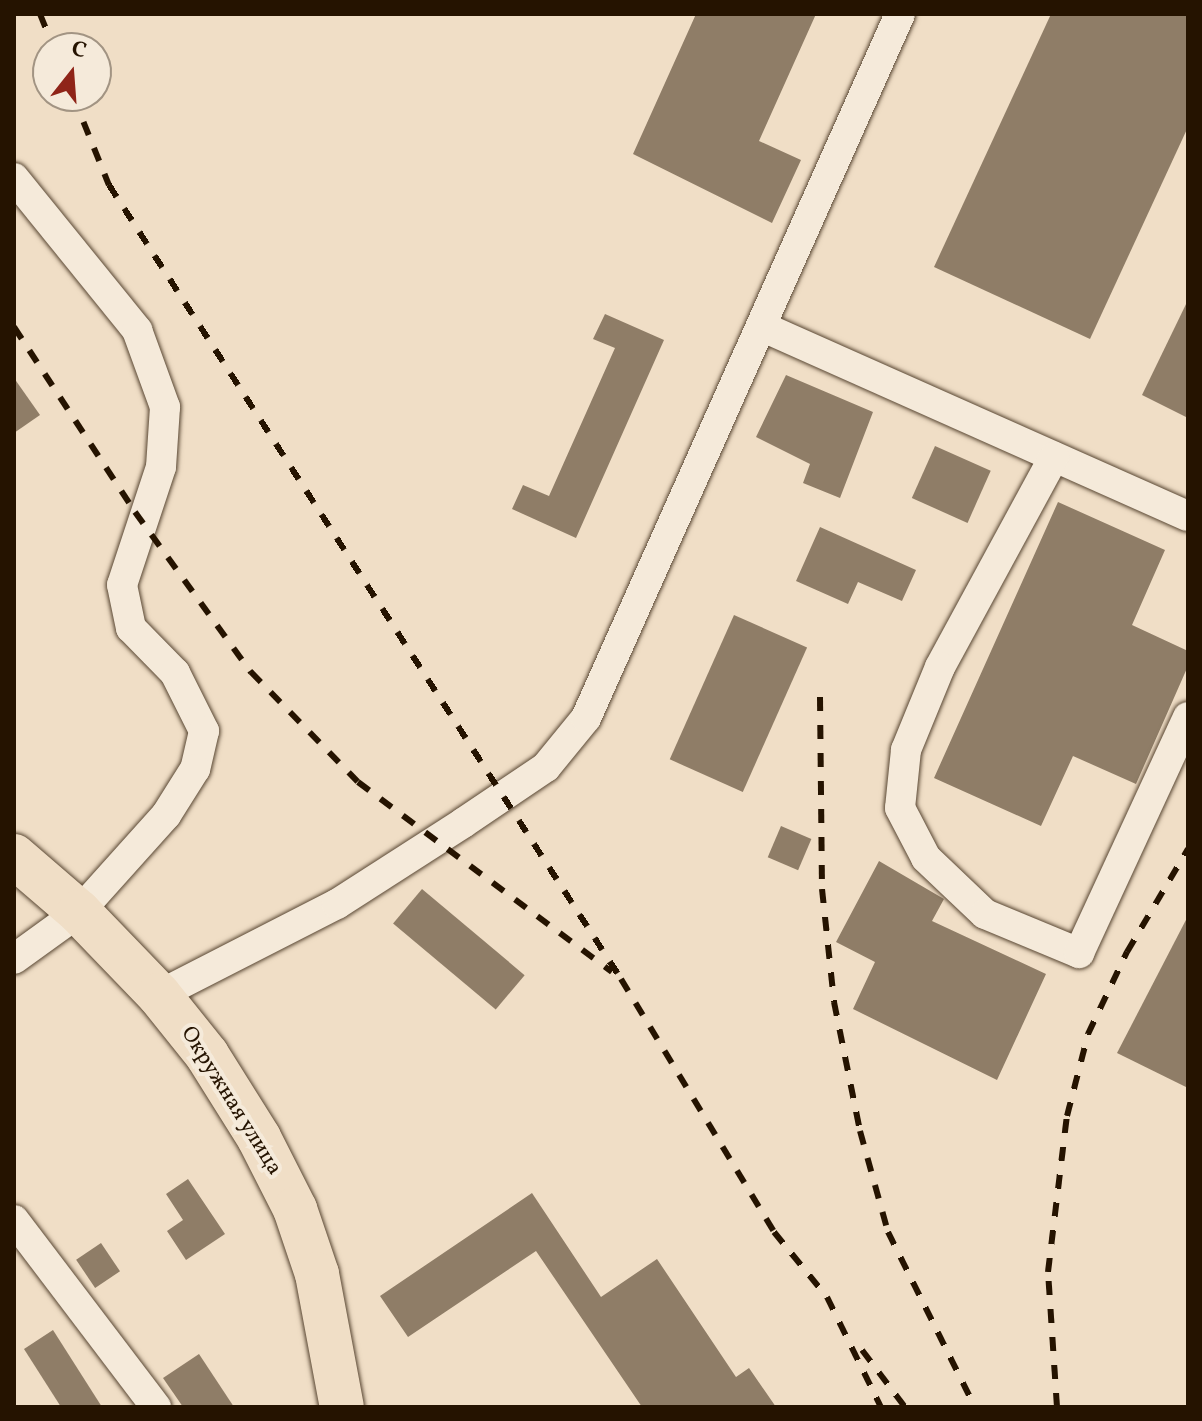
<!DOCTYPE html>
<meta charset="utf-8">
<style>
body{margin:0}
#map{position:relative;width:1202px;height:1421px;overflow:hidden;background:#f0dec6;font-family:Vollkorn,serif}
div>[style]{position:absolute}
.building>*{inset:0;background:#8f7d67;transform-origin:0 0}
.roads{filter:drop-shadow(0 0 2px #584632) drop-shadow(0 0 2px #584632)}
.minor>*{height:30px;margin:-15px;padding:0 15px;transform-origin:15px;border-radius:15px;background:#f5eada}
.highway>*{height:44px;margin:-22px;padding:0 22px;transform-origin:22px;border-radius:22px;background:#f0dec6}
.rail>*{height:6px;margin-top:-3px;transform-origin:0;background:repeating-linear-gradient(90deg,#251300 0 14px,transparent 0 28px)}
span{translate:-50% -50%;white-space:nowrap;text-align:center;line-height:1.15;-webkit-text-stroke:8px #f5eada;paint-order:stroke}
.street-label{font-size:22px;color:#251300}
.frame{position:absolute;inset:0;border:16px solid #251300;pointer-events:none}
.north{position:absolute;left:32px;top:32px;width:80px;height:80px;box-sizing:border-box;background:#f5eada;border:2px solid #a29483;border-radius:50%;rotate:17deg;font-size:22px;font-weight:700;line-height:32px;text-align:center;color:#251300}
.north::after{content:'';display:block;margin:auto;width:28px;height:36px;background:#8f2418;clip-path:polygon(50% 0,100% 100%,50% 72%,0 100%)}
</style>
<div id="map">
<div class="building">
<i style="clip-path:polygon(696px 14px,816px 14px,759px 141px,801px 160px,772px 223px,633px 154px)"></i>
<i style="clip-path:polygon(1051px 14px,1188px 14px,1188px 127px,1090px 339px,934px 267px)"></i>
<i style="clip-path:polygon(1188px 300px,1188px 418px,1142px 395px)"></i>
<i style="clip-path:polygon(605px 314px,664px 340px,576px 538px,512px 509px,523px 485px,549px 496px,615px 348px,593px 339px)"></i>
<i style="clip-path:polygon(786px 375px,873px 412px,840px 498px,803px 483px,810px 464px,756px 437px)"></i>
<i style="clip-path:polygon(14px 378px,40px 415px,14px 433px)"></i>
<i style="left:935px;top:446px;width:61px;height:57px;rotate:24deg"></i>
<i style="clip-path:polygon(1058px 502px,1165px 550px,1132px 625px,1188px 651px,1188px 666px,1136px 784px,1073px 756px,1041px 826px,934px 778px)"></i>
<i style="clip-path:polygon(820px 527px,916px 570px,902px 601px,858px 582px,848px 604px,796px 581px)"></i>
<i style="left:734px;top:615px;width:80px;height:158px;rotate:24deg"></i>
<i style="left:781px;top:826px;width:33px;height:34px;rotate:23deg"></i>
<i style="clip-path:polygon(879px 861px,944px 899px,932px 921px,1046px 974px,997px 1080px,853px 1009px,875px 962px,836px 942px)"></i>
<i style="left:422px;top:889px;width:134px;height:45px;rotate:40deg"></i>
<i style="clip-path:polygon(1188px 916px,1188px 1088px,1117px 1053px)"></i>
<i style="clip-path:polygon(188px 1179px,225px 1234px,186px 1260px,167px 1231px,183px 1220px,166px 1194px)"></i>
<i style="clip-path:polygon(532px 1193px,601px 1297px,657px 1259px,736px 1377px,749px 1368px,776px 1407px,642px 1407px,536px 1251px,408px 1337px,380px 1296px)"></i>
<i style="left:101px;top:1243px;width:34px;height:30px;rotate:56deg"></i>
<i style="clip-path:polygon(53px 1330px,102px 1407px,61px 1407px,24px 1349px)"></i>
<i style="clip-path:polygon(199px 1354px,234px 1407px,183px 1407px,163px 1378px)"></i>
</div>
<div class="roads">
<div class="minor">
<i style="left:14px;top:178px;width:196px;rotate:51deg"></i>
<i style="left:137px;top:330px;width:82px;rotate:70deg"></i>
<i style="left:165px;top:407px;width:60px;rotate:93.8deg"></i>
<i style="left:161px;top:467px;width:124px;rotate:108.3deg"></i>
<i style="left:122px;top:585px;width:44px;rotate:78.2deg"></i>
<i style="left:131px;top:628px;width:63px;rotate:45.6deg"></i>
<i style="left:175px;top:673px;width:65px;rotate:63.4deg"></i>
<i style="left:204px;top:731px;width:39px;rotate:103deg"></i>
<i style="left:195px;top:769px;width:54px;rotate:122.2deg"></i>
<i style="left:166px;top:815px;width:130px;rotate:131.9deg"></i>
<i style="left:79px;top:912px;width:80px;rotate:144.1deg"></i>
<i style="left:763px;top:327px;width:465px;rotate:24deg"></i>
<i style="left:1054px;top:457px;width:239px;rotate:118.5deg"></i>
<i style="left:940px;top:667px;width:90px;rotate:112.3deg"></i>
<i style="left:906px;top:750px;width:58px;rotate:95.9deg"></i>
<i style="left:900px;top:808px;width:56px;rotate:62.5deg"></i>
<i style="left:926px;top:858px;width:81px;rotate:43.5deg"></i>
<i style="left:985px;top:914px;width:102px;rotate:22.5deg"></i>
<i style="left:1079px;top:953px;width:260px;rotate:-65.2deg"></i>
<i style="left:159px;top:995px;width:200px;rotate:-27.1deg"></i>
<i style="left:337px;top:904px;width:150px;rotate:-32.7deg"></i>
<i style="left:463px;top:823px;width:100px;rotate:-34deg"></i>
<i style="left:546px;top:767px;width:63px;rotate:-50.8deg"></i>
<i style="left:586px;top:718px;width:771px;rotate:-65.96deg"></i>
<i style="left:14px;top:1220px;width:235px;rotate:52.8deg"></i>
</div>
<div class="highway">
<i style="left:14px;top:856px;width:86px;rotate:40.7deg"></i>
<i style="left:79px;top:912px;width:115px;rotate:46.1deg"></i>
<i style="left:159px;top:995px;width:77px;rotate:51.3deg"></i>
<i style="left:207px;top:1055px;width:98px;rotate:57.9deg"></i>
<i style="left:259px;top:1138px;width:80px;rotate:63.1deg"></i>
<i style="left:295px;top:1209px;width:69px;rotate:71.3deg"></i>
<i style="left:317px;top:1274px;width:135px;rotate:79.4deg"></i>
</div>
</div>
<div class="rail">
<i style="left:40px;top:14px;width:37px;rotate:68deg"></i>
<i style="left:73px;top:96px;width:96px;rotate:68deg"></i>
<i style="left:109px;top:185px;width:945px;rotate:57.18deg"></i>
<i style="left:621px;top:979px;width:296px;rotate:58.8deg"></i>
<i style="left:774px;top:1232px;width:84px;rotate:50.8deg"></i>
<i style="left:827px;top:1297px;width:123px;rotate:63.9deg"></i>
<i style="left:14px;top:327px;width:221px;rotate:56.8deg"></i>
<i style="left:135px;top:512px;width:198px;rotate:54.1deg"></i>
<i style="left:251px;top:672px;width:153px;rotate:45.8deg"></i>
<i style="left:358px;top:782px;width:317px;rotate:36.8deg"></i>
<i style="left:820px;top:697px;width:192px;rotate:89.4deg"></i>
<i style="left:822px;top:889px;width:114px;rotate:83.9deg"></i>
<i style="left:834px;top:1002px;width:132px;rotate:78.6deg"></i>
<i style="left:860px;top:1131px;width:105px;rotate:74.5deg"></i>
<i style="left:888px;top:1232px;width:195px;rotate:63.6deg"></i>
<i style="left:862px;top:1350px;width:71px;rotate:53deg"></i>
<i style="left:1057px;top:1407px;width:135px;rotate:-93.8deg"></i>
<i style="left:1048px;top:1272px;width:157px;rotate:-83.1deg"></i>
<i style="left:1067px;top:1116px;width:85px;rotate:-75.6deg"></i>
<i style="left:1088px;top:1034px;width:91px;rotate:-64.6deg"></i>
<i style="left:1127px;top:952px;width:120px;rotate:-59.4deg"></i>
</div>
<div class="street-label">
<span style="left:231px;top:1101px;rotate:58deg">Окружная улица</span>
</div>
<div class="frame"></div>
<div class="north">С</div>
</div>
